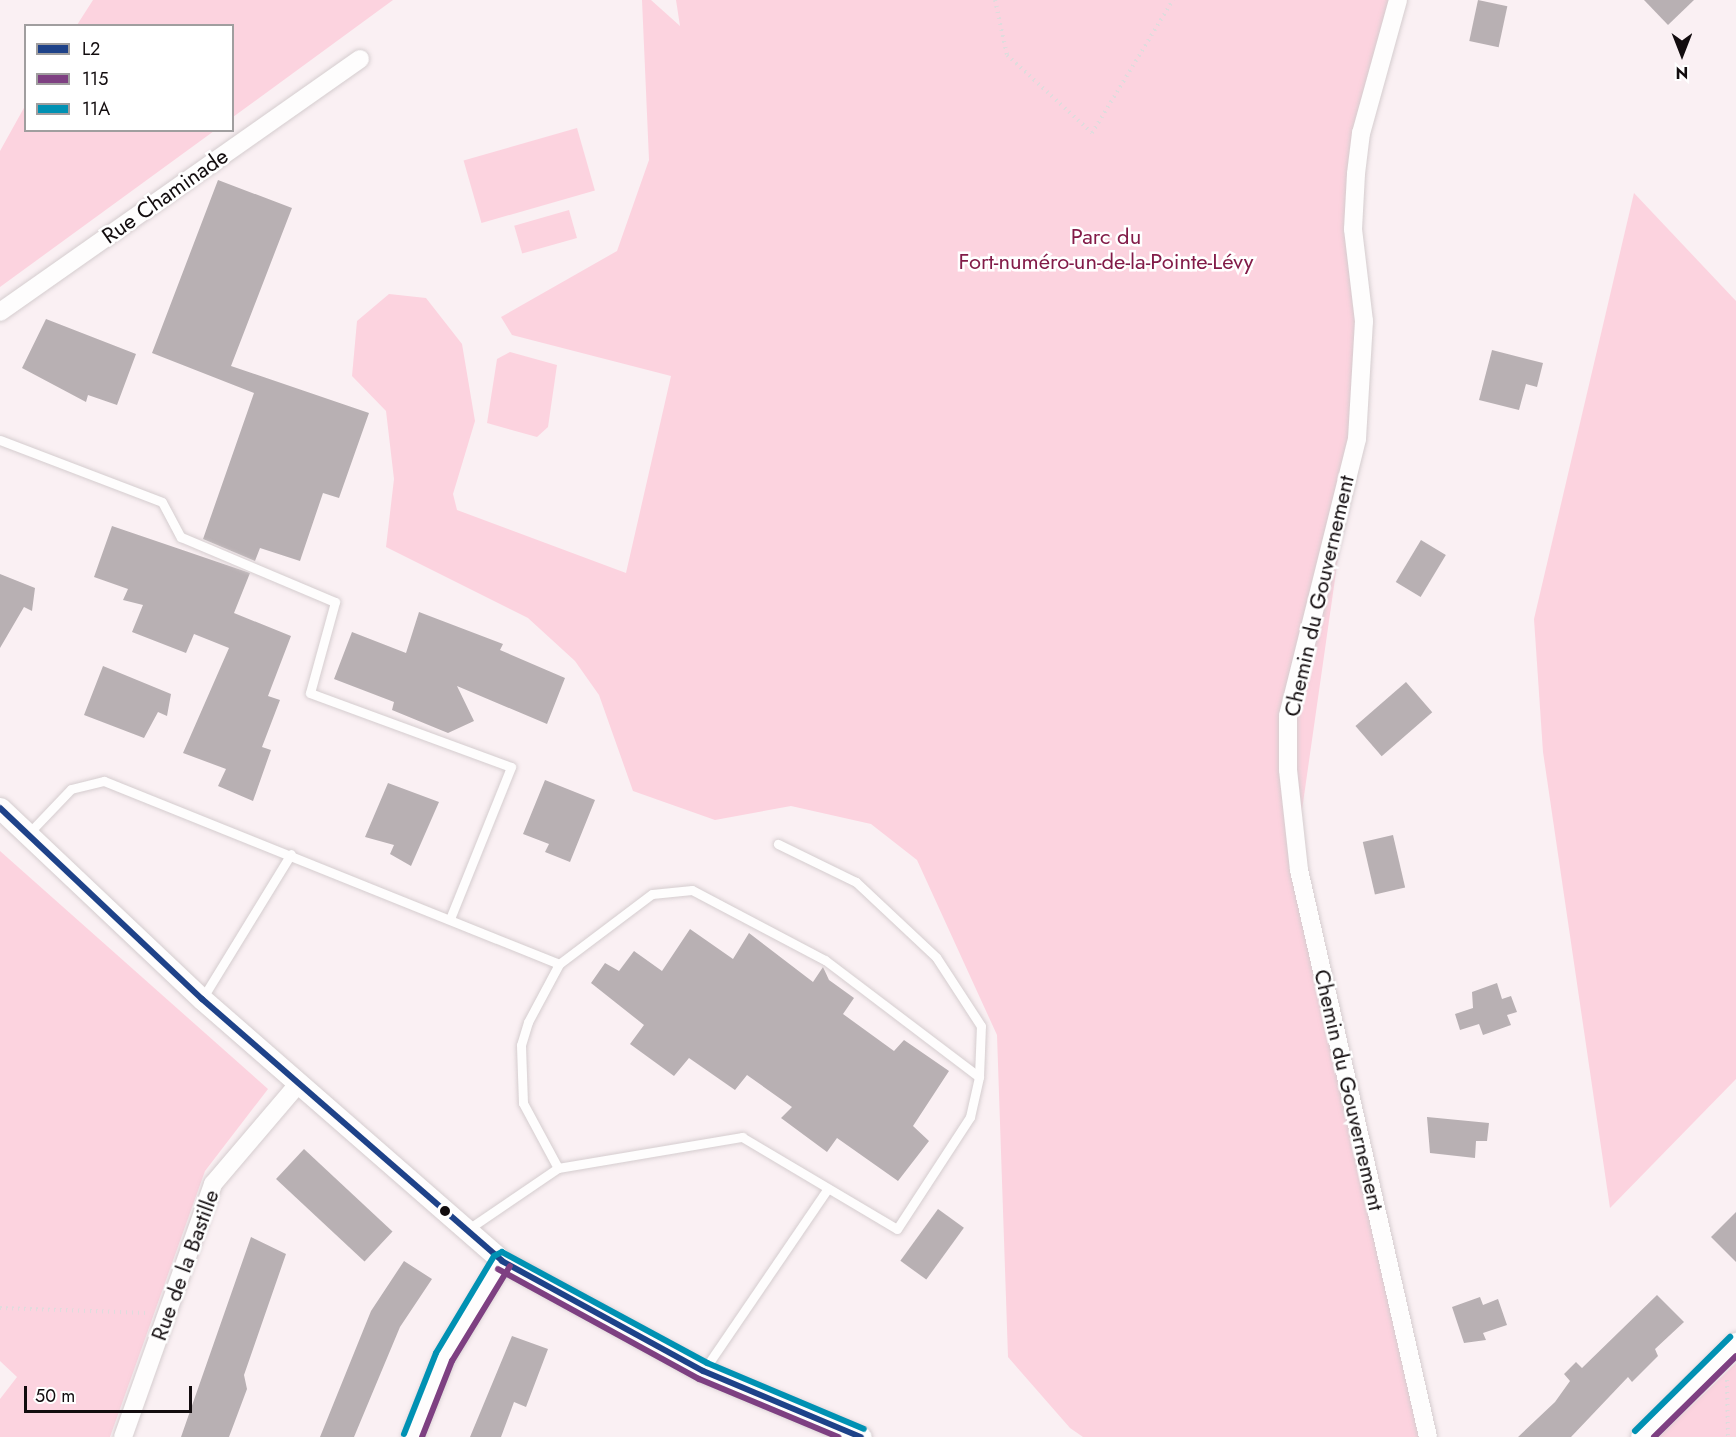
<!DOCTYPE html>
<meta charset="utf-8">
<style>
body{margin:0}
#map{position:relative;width:1736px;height:1437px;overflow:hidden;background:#faf0f3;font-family:Jost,sans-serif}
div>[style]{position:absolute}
.green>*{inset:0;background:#fcd3df;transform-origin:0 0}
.building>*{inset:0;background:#b8b0b3;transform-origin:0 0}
.path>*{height:4px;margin-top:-2px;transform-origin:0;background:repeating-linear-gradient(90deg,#dfdcdd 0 1.5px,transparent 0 6px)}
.roads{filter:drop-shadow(0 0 2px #d5cdcf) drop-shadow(0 0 2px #d5cdcf)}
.service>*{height:9px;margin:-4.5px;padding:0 4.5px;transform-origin:4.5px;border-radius:4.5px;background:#fefdfd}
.minor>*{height:18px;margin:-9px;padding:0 9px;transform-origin:9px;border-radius:9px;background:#fefdfd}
.tertiary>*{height:21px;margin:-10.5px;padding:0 10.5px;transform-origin:10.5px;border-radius:10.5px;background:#fefdfd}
.bus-1>*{height:6px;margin:-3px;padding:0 3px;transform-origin:3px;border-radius:3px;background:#1e4289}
.bus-2>*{height:6px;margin:-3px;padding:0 3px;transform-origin:3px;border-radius:3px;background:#7e4082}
.bus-3>*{height:6px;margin:-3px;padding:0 3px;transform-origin:3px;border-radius:3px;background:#0091b3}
.dots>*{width:16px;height:16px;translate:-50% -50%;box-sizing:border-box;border:3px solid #fff;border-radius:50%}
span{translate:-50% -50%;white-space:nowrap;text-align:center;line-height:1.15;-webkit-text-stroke:5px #fff;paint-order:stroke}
.street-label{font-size:22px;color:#120c0e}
.park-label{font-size:22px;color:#821b48}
.legend{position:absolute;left:24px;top:24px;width:210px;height:108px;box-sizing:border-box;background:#fff;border:2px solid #a09e9f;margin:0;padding:8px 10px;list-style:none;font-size:18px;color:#120c0e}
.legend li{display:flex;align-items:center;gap:12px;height:30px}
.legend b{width:30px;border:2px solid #a09e9f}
.north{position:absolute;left:1652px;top:24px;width:60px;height:60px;-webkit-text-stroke:4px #fff;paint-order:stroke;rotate:180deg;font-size:16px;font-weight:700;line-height:24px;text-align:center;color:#120c0e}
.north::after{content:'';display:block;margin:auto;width:21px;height:27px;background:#120c0e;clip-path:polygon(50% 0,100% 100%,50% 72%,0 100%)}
.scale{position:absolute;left:24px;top:1386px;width:168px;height:27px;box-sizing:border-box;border:3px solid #120c0e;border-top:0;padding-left:8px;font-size:18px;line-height:21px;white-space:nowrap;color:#120c0e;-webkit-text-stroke:4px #fff;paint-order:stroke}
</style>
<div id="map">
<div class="green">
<i style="clip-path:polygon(93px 0,393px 0,233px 117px,232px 26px,77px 25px)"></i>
<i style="clip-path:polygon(642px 0,651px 0,680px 26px,676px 0,1398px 0,1356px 174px,1364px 321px,1345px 509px,1298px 838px,1432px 1437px,1083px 1437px,1070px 1428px,1008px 1357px,997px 1035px,917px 860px,871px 824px,791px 806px,715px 820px,633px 791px,599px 695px,575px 661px,528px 618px,386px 547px,394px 479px,386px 411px,352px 376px,357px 321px,389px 294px,426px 298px,462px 344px,475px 421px,453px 494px,457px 510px,626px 573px,671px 376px,512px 335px,501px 317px,617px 251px,649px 160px)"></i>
<i style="clip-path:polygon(25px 106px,26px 130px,214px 131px,0 287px,0 151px)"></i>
<i style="left:577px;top:128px;width:65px;height:118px;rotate:74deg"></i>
<i style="clip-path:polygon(1634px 193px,1736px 301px,1736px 1079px,1610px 1208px,1543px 752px,1534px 619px)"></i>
<i style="left:569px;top:210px;width:29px;height:57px;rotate:74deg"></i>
<i style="clip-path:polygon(510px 352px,557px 365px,548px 427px,537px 437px,487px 423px,497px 359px)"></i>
<i style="clip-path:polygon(0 851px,268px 1089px,205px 1171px,110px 1437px,0 1437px,0 1399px,17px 1377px,0 1361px)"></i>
<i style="clip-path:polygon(1736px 1363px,1736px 1437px,1659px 1437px)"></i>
</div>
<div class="building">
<i style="left:1478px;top:0;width:30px;height:42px;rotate:12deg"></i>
<i style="clip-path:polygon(1644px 0,1694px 0,1668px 25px)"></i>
<i style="clip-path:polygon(218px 180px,292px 208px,231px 366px,369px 413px,339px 498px,323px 493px,300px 561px,260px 548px,255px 561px,203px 539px,254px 393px,152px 353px)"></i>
<i style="clip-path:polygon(46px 319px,136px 354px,117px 405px,88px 395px,86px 402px,22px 368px)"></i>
<i style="clip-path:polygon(1492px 350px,1543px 363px,1537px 387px,1526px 384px,1519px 410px,1479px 400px)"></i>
<i style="clip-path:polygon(112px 526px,250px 573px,234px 613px,291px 636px,268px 696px,280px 700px,262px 747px,271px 750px,253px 801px,218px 786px,226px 769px,183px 753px,229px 648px,194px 634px,186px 653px,132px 632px,143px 605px,123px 600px,128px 589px,94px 577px)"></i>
<i style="left:1421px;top:540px;width:29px;height:49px;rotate:31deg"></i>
<i style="clip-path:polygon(0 574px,35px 588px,32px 611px,24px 607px,0 648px)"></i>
<i style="clip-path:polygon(419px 612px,503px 644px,500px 650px,565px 678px,547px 724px,457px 686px,474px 721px,448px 733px,392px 710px,394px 702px,334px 679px,352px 632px,406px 653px)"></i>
<i style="clip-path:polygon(103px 666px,171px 694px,167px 716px,158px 712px,144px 738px,84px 715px)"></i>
<i style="left:1406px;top:682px;width:40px;height:67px;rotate:49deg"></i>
<i style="clip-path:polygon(545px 780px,595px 800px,570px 862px,545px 852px,549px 844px,523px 834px)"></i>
<i style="clip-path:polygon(388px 783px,439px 802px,411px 866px,390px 854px,394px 845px,365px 837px)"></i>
<i style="left:1393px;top:835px;width:54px;height:31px;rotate:77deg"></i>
<i style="clip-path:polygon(690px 929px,733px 959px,749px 933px,813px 982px,823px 967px,829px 980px,854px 998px,843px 1014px,894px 1051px,904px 1040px,949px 1071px,913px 1126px,929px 1141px,898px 1181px,837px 1138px,827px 1152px,781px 1118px,792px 1107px,747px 1075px,735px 1090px,689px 1058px,674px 1076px,630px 1044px,644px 1025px,591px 983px,605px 963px,619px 971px,634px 951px,662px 971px)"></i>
<i style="clip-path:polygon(1497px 983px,1502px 999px,1511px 996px,1517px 1012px,1507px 1015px,1511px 1025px,1483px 1035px,1479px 1024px,1460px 1030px,1455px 1014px,1473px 1008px,1472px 992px)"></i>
<i style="clip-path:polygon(1427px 1117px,1489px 1123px,1487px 1141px,1476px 1141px,1475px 1158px,1430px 1153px)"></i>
<i style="left:304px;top:1149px;width:121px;height:41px;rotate:43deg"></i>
<i style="left:938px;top:1209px;width:32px;height:64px;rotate:36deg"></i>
<i style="clip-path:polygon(1736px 1212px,1736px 1262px,1711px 1237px)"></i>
<i style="clip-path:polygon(251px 1237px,286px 1254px,244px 1375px,247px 1389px,229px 1437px,181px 1437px)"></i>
<i style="clip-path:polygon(404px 1261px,432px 1279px,400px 1327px,354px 1437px,320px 1437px,371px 1311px)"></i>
<i style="clip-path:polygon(1657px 1295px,1684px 1322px,1655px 1349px,1658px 1356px,1632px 1382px,1628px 1377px,1571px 1437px,1518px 1437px,1555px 1402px,1570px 1381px,1564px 1374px,1576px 1362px,1582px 1368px)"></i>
<i style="clip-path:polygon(1480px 1297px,1483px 1305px,1498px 1299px,1507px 1325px,1483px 1333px,1486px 1340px,1464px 1343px,1452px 1307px)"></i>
<i style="clip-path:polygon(512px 1336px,548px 1349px,526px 1407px,514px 1402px,501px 1437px,470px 1437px)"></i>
</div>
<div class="path">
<i style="left:995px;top:0;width:56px;rotate:77.7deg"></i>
<i style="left:1007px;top:55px;width:115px;rotate:42.5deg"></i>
<i style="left:1092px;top:133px;width:156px;rotate:-58.7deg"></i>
<i style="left:0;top:1308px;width:148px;rotate:1.9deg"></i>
<i style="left:1727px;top:1380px;width:57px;rotate:89deg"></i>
</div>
<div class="roads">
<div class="service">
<i style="left:0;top:440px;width:173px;rotate:20.9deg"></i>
<i style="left:162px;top:502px;width:40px;rotate:62deg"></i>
<i style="left:181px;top:537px;width:167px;rotate:22.9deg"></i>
<i style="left:335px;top:602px;width:94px;rotate:105.4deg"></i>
<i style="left:310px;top:693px;width:214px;rotate:20.2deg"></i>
<i style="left:511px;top:767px;width:164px;rotate:111.9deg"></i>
<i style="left:28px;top:834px;width:62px;rotate:-46.3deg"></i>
<i style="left:71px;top:789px;width:34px;rotate:-14deg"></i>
<i style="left:104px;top:781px;width:490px;rotate:21.9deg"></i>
<i style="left:202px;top:999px;width:170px;rotate:-58.5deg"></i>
<i style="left:558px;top:1168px;width:74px;rotate:-118.3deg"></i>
<i style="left:523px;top:1103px;width:58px;rotate:-92deg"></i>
<i style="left:521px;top:1045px;width:24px;rotate:-73deg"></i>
<i style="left:528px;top:1022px;width:66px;rotate:-61.9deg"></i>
<i style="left:559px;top:964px;width:116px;rotate:-37deg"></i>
<i style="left:652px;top:894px;width:40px;rotate:-5.7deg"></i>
<i style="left:692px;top:890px;width:150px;rotate:27.8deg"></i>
<i style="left:825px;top:960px;width:193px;rotate:37.2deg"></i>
<i style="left:467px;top:1230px;width:110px;rotate:-34.3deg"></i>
<i style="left:558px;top:1168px;width:187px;rotate:-9.6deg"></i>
<i style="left:742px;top:1137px;width:180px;rotate:30.7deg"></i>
<i style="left:897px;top:1229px;width:134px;rotate:-56.9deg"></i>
<i style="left:970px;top:1117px;width:41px;rotate:-77.3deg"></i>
<i style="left:979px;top:1077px;width:51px;rotate:-87.8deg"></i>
<i style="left:981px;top:1026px;width:82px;rotate:-123.1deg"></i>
<i style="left:936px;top:957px;width:110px;rotate:-136.8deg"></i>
<i style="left:856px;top:882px;width:87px;rotate:-154deg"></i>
<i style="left:704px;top:1370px;width:217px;rotate:-55.7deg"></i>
</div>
<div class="minor">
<i style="left:1398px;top:0;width:138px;rotate:105.5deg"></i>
<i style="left:1361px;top:133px;width:41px;rotate:97deg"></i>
<i style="left:1356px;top:174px;width:55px;rotate:93.1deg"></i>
<i style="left:1353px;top:229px;width:93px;rotate:83.2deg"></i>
<i style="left:1364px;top:321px;width:118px;rotate:93.4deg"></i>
<i style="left:1357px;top:439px;width:285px;rotate:104deg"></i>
<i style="left:1288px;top:716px;width:54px;rotate:90deg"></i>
<i style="left:1288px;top:770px;width:101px;rotate:83.7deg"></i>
<i style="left:1299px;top:870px;width:581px;rotate:77.18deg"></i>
<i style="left:0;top:312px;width:440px;rotate:-35.1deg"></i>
<i style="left:123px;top:1437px;width:269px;rotate:-70.4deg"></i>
<i style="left:213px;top:1184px;width:133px;rotate:-49.6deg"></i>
</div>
<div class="tertiary">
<i style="left:0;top:808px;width:278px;rotate:43.4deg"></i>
<i style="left:202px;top:999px;width:398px;rotate:41.1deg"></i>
<i style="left:502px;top:1261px;width:229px;rotate:28.7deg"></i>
<i style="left:703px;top:1371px;width:171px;rotate:22.7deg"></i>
<i style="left:412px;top:1437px;width:86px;rotate:-68.2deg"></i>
<i style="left:444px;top:1357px;width:112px;rotate:-58.9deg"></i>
<i style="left:1641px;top:1437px;width:134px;rotate:-44.7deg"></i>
</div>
</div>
<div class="bus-1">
<i style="left:0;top:808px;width:278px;rotate:43.4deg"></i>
<i style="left:202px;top:999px;width:398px;rotate:41.1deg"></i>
<i style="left:502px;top:1261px;width:229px;rotate:28.7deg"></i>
<i style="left:703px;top:1371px;width:171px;rotate:22.7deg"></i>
</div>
<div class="bus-2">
<i style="left:498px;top:1269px;width:229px;rotate:28.7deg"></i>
<i style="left:699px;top:1379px;width:151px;rotate:22.6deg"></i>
<i style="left:422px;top:1437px;width:82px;rotate:-68.5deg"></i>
<i style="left:452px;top:1361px;width:111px;rotate:-58.6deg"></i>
<i style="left:1654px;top:1437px;width:115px;rotate:-44.6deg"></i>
</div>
<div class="bus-3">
<i style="left:1635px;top:1431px;width:134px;rotate:-44.7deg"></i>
<i style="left:404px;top:1434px;width:87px;rotate:-68.4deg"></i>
<i style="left:436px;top:1353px;width:113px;rotate:-59.1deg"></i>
<i style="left:494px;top:1256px;width:9px;rotate:-27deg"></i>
<i style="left:502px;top:1252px;width:233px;rotate:28.4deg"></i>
<i style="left:707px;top:1363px;width:170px;rotate:22.8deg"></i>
</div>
<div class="dots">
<i style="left:445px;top:1211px;background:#120c0e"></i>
</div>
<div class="street-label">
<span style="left:165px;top:196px;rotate:-35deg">Rue Chaminade</span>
<span style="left:1319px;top:596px;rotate:-77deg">Chemin du Gouvernement</span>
<span style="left:1349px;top:1090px;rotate:77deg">Chemin du Gouvernement</span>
<span style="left:185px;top:1265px;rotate:-70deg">Rue de la Bastille</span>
</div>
<div class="park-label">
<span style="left:1106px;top:249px">Parc du<br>Fort-numéro-un-de-la-Pointe-Lévy</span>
</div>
<ul class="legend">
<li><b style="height:8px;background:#1e4289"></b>L2</li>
<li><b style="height:8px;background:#7e4082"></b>115</li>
<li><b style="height:8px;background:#0091b3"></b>11A</li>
</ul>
<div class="north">N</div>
<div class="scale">50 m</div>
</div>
